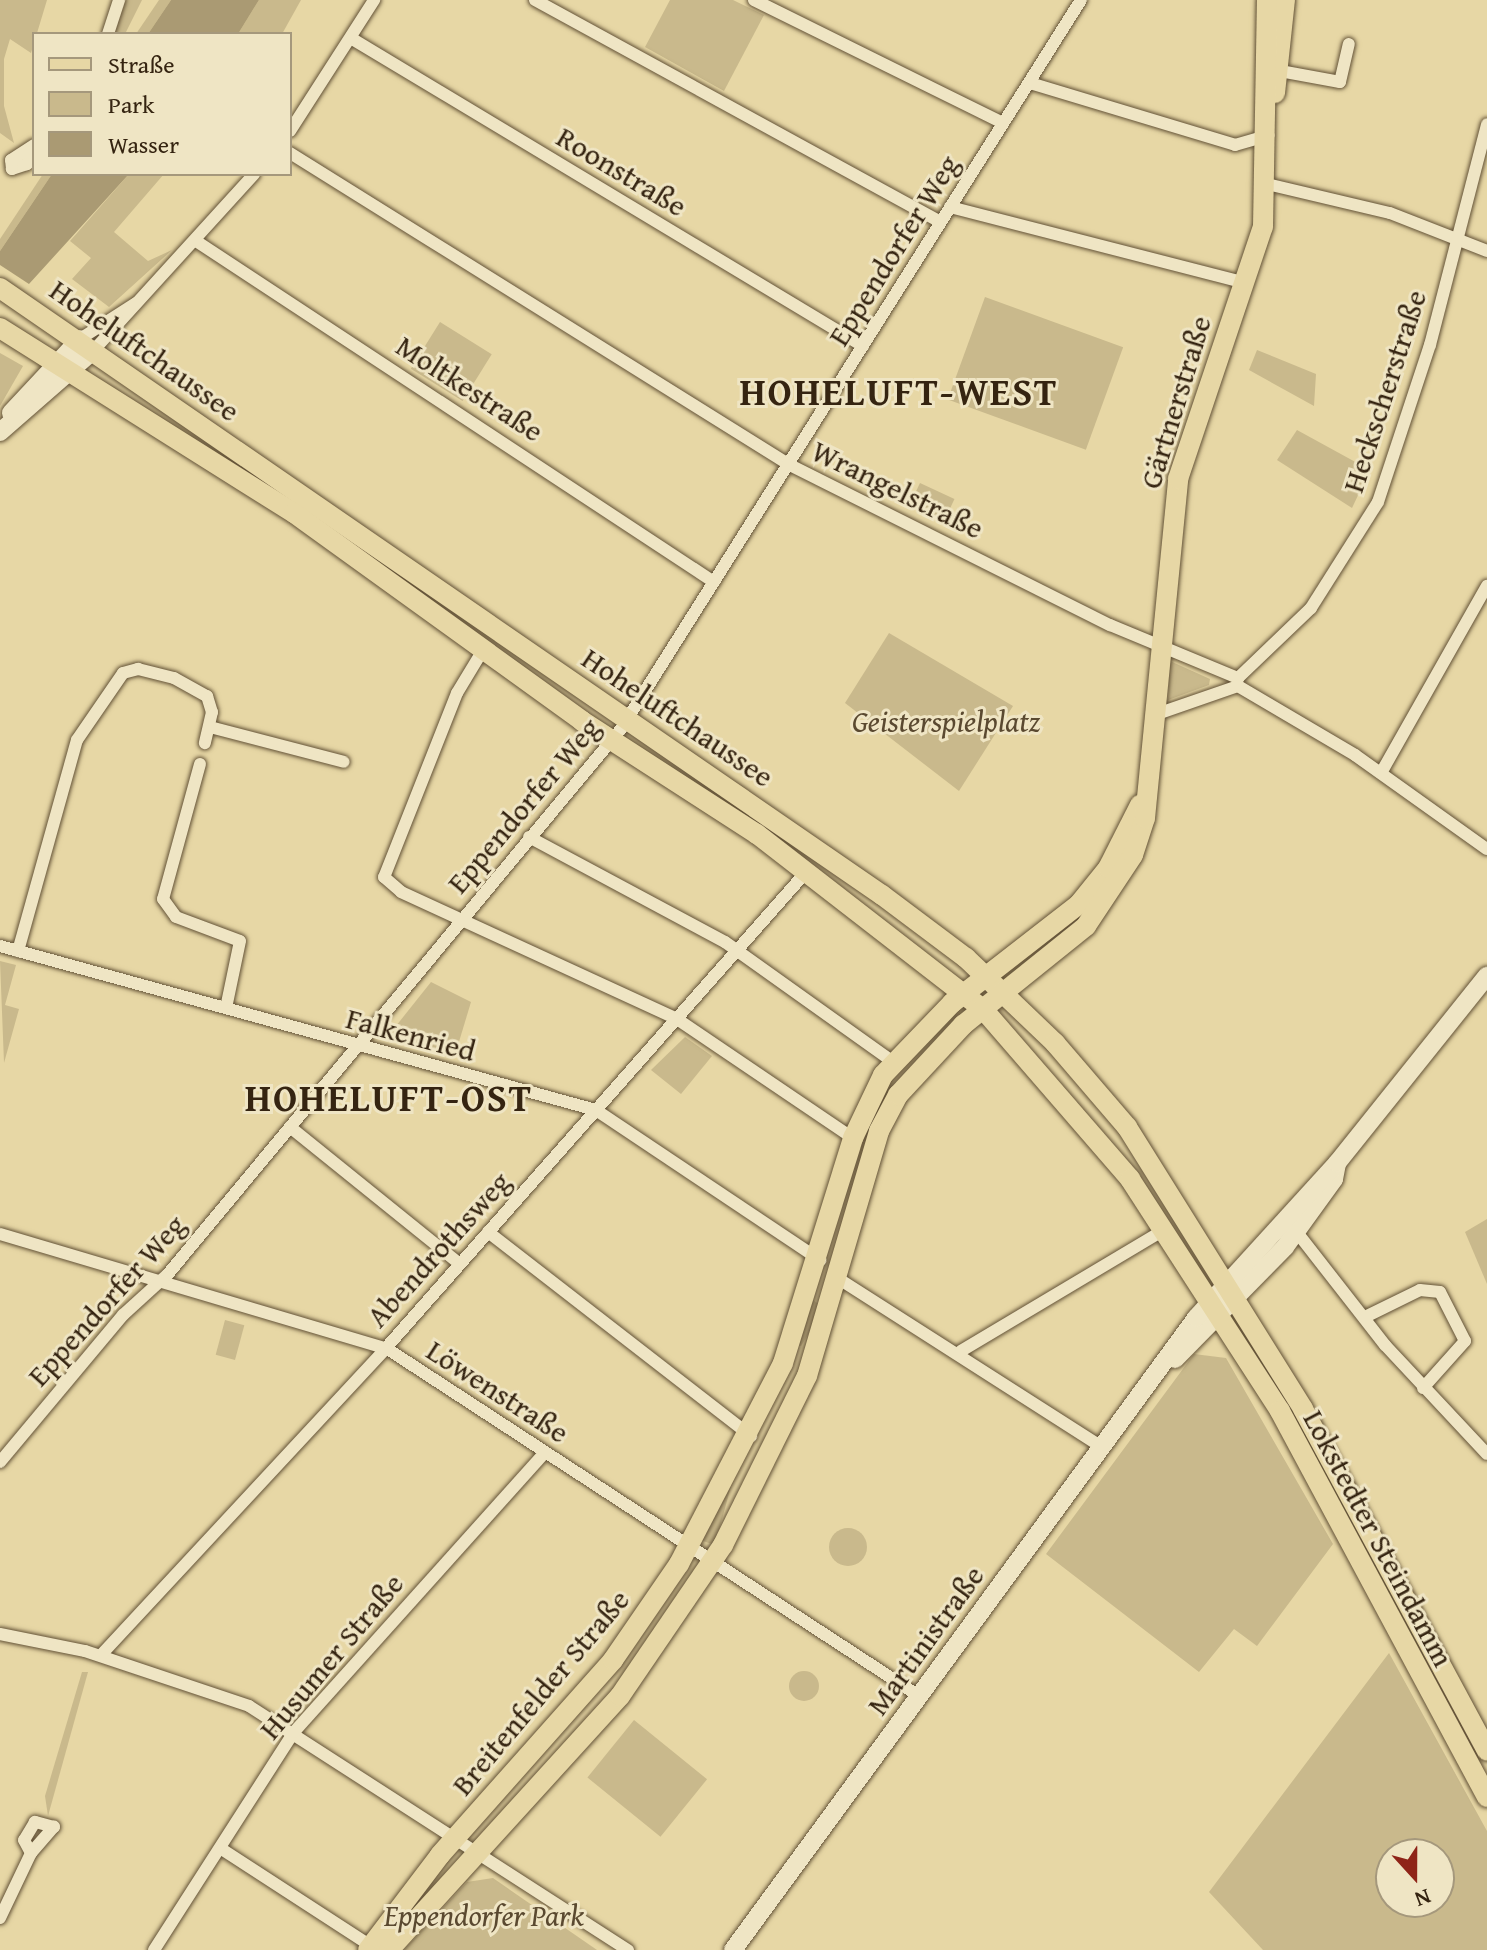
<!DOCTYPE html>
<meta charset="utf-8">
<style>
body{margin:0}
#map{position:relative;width:1487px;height:1950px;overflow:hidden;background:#e7d7a5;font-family:"Gentium Book Plus",serif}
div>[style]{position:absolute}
.green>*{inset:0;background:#c9b98c;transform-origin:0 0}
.round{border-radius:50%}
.water>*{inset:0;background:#aa9a73}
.pier>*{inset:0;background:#e7d7a5}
.roads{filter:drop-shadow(0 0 2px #625136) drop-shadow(0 0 2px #625136)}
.street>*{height:12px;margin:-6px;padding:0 6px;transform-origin:6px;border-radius:6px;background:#efe5c4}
.secondary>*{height:18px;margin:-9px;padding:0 9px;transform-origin:9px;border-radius:9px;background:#efe5c4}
.primary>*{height:20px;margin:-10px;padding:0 10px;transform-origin:10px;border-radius:10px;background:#e7d7a5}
span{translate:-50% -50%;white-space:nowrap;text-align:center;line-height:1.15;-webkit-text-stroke:6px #efe5c4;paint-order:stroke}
.street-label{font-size:30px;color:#352411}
.park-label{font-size:30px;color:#5a4930;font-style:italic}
.district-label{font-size:38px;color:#352411;font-weight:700;letter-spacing:2px}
.legend{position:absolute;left:32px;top:32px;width:260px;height:144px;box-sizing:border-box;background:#efe5c4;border:2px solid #a5987c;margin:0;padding:10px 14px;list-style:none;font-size:24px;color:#352411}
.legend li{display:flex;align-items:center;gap:16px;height:40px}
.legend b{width:40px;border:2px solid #a5987c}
.north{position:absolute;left:1375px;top:1838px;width:80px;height:80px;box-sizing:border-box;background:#efe5c4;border:2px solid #a5987c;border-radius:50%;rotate:159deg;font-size:22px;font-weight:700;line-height:32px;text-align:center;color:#352411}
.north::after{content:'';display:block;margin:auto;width:28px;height:36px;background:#8f2418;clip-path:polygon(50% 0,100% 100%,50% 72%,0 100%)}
</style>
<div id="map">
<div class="green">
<i style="clip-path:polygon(0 0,47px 0,31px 53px,10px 39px,4px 59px,4px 106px,14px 143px,0 133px)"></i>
<i style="clip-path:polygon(126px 0,142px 0,125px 34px,114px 34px)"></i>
<i style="clip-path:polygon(159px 0,171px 0,148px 34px,136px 34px)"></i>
<i style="clip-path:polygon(259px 0,301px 0,282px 34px,238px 34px)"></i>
<i style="clip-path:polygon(670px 0,733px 0,764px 15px,724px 91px,645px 47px)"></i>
<i style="clip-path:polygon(43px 174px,52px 174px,0 251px,0 239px)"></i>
<i style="clip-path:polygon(129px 174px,164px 174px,114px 232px,148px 261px,172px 250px,109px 307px,72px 279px,91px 258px,70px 241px)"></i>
<i style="left:985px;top:297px;width:147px;height:109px;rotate:20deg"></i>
<i style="left:440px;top:322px;width:61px;height:55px;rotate:32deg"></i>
<i style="clip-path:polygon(1257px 350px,1316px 374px,1314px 406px,1249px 370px)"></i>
<i style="clip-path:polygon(0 353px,23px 366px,0 406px)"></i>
<i style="clip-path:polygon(1297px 430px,1370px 470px,1352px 508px,1277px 460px)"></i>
<i style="left:920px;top:483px;width:38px;height:23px;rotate:25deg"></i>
<i style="clip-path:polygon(889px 633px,1013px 706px,959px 791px,845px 703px)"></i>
<i style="clip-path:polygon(1170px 661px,1210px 679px,1209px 685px,1168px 700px)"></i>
<i style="clip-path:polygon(0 961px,16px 965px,5px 1005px,19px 1009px,4px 1063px)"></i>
<i style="clip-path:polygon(431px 982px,471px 1002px,455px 1055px,394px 1041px,392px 1031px)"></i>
<i style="clip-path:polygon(685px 1037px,712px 1056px,681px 1094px,651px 1070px)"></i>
<i style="clip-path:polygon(1487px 1219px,1487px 1284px,1465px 1232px)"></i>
<i style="clip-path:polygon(813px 1300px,824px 1308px,801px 1346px,796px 1344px)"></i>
<i style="left:225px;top:1320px;width:20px;height:36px;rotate:15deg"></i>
<i style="clip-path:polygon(1194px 1354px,1226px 1358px,1333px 1544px,1257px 1646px,1234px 1629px,1199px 1672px,1046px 1554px)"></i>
<i style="clip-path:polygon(731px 1486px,715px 1545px,700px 1540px)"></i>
<i class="round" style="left:829px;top:1528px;width:38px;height:38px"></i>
<i style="clip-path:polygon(evenodd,1389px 1653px,1487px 1831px,1487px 1950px,1263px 1950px,1209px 1892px,1389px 1653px,1391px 1854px,1439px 1854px,1439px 1902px,1391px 1902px,1391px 1854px)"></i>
<i class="round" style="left:789px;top:1671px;width:30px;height:30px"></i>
<i style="clip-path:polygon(82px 1672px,88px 1672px,48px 1816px,45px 1796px)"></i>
<i style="left:634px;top:1720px;width:94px;height:74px;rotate:39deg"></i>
<i style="clip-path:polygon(493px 1878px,597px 1950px,404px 1950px,467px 1882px)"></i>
</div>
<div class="water">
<i style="clip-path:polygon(171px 0,259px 0,238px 34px,148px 34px)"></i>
<i style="clip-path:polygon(52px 174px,129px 174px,29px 284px,0 336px,0 251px)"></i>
</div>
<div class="pier">
<i style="clip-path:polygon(0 265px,32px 286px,0 340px)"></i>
</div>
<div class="roads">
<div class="street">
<i style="left:535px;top:0;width:462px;rotate:28.7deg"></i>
<i style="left:754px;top:0;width:278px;rotate:26.3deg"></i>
<i style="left:108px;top:34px;width:36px;rotate:-72deg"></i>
<i style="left:354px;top:40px;width:594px;rotate:31.01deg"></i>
<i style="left:1280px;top:71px;width:61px;rotate:10.4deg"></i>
<i style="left:1340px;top:82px;width:39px;rotate:-77deg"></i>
<i style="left:1030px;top:83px;width:214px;rotate:16.8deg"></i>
<i style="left:1235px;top:145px;width:35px;rotate:-16deg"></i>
<i style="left:290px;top:131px;width:156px;rotate:-57.3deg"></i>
<i style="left:32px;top:148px;width:17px;rotate:107deg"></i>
<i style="left:27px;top:164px;width:16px;rotate:162deg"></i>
<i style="left:12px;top:169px;width:9px;rotate:-96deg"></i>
<i style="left:11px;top:160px;width:27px;rotate:-33deg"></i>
<i style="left:290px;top:153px;width:587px;rotate:31.98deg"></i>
<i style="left:788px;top:464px;width:360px;rotate:26.6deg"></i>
<i style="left:1110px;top:625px;width:139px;rotate:22.5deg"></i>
<i style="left:1267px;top:184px;width:126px;rotate:13.3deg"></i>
<i style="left:1390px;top:213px;width:104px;rotate:21.4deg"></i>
<i style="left:950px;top:207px;width:305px;rotate:14.4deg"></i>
<i style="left:196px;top:241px;width:620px;rotate:33.36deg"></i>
<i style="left:80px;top:339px;width:67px;rotate:-32.7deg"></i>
<i style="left:94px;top:350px;width:238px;rotate:-47.7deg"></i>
<i style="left:483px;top:650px;width:50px;rotate:121.2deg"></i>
<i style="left:457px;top:693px;width:198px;rotate:111.6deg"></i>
<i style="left:384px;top:877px;width:23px;rotate:41deg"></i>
<i style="left:401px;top:892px;width:304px;rotate:24.7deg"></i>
<i style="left:677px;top:1019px;width:212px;rotate:34.1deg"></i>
<i style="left:1238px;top:678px;width:101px;rotate:-43.8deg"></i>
<i style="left:1311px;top:608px;width:125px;rotate:-57.7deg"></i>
<i style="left:1378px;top:502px;width:165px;rotate:-71.7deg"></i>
<i style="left:1430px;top:345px;width:228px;rotate:-75.5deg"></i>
<i style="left:1238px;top:686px;width:136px;rotate:30.5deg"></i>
<i style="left:1355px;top:755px;width:162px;rotate:35.5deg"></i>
<i style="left:1157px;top:714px;width:86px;rotate:-19.1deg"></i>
<i style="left:210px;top:727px;width:138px;rotate:14.6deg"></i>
<i style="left:200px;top:764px;width:140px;rotate:105.3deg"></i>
<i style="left:163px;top:899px;width:22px;rotate:54deg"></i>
<i style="left:176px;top:917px;width:68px;rotate:20.6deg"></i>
<i style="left:240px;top:941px;width:68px;rotate:101.8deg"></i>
<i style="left:1381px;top:773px;width:215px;rotate:-60.5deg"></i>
<i style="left:529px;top:837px;width:222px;rotate:28.2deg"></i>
<i style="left:725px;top:942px;width:206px;rotate:35.5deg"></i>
<i style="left:0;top:946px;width:618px;rotate:15.39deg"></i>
<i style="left:596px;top:1110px;width:270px;rotate:33.8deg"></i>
<i style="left:18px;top:951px;width:219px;rotate:-74.4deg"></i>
<i style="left:77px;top:740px;width:81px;rotate:-55.5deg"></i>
<i style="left:123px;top:673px;width:16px;rotate:-15deg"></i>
<i style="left:138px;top:669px;width:37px;rotate:14deg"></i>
<i style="left:174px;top:678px;width:38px;rotate:29deg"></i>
<i style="left:207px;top:696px;width:17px;rotate:73deg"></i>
<i style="left:212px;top:712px;width:32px;rotate:103deg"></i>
<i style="left:290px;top:1127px;width:218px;rotate:38.9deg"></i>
<i style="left:1292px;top:1226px;width:151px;rotate:52deg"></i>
<i style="left:1385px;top:1345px;width:149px;rotate:46.9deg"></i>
<i style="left:488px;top:1232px;width:333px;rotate:37.8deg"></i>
<i style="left:0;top:1234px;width:402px;rotate:16.5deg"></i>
<i style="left:386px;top:1348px;width:637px;rotate:33.14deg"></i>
<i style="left:839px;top:1279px;width:313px;rotate:32.6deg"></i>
<i style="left:1365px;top:1317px;width:61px;rotate:-26.1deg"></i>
<i style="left:1420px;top:1290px;width:20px;rotate:6deg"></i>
<i style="left:1440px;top:1292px;width:55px;rotate:63deg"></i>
<i style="left:1465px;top:1341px;width:63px;rotate:131.8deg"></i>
<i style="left:961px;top:1351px;width:234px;rotate:-30.8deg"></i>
<i style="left:0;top:1462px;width:192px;rotate:-50.1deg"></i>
<i style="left:123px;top:1315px;width:61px;rotate:-42.3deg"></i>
<i style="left:168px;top:1274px;width:709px;rotate:-50.27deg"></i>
<i style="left:621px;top:729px;width:862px;rotate:-57.75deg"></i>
<i style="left:0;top:1634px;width:87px;rotate:11.3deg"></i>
<i style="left:85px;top:1651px;width:173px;rotate:18.5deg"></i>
<i style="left:249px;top:1706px;width:451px;rotate:32.8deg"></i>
<i style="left:101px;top:1655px;width:419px;rotate:-47.1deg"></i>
<i style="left:386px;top:1348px;width:636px;rotate:-48.57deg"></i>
<i style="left:220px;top:1848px;width:180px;rotate:33deg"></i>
<i style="left:0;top:1918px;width:72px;rotate:-64.5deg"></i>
<i style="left:31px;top:1853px;width:35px;rotate:-49deg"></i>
<i style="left:54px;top:1827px;width:20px;rotate:-165deg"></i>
<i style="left:35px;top:1822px;width:21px;rotate:121deg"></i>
<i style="left:24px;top:1840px;width:15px;rotate:62deg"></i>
<i style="left:154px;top:1950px;width:259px;rotate:-57.3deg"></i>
<i style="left:294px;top:1732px;width:375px;rotate:-48.1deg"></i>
</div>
<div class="secondary">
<i style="left:11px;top:413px;width:101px;rotate:-47deg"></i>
<i style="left:0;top:432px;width:125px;rotate:-41.1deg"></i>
<i style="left:1175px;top:1359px;width:157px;rotate:-45.5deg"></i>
<i style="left:1285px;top:1247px;width:84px;rotate:-54.2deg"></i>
<i style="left:1334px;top:1179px;width:16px;rotate:-79deg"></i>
<i style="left:733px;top:1950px;width:783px;rotate:-53.77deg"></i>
<i style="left:1196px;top:1318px;width:210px;rotate:-47.7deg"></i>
<i style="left:1337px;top:1163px;width:240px;rotate:-51.3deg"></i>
</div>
<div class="primary">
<i style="left:1275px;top:93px;width:94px;rotate:-83.9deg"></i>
<i style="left:0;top:288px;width:1071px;rotate:34.54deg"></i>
<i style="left:882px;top:895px;width:105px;rotate:36.9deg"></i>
<i style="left:966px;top:958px;width:123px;rotate:43.7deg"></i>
<i style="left:1055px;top:1043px;width:111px;rotate:49.4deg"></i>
<i style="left:1127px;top:1127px;width:332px;rotate:58deg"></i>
<i style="left:1303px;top:1409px;width:388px;rotate:61.7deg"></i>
<i style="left:0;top:328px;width:347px;rotate:32.2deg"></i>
<i style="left:294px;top:513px;width:355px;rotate:35.8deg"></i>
<i style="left:582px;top:721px;width:208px;rotate:32.9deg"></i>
<i style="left:757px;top:834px;width:286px;rotate:37.8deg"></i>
<i style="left:983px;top:1009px;width:225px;rotate:49.1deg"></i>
<i style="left:1130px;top:1179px;width:276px;rotate:57.1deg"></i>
<i style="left:1280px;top:1411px;width:438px;rotate:61.8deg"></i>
<i style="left:368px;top:1950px;width:119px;rotate:-52.8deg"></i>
<i style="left:440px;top:1855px;width:261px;rotate:-48.4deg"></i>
<i style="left:613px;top:1660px;width:116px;rotate:-55.5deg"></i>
<i style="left:679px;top:1564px;width:226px;rotate:-62.6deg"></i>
<i style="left:783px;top:1363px;width:236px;rotate:-72.7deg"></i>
<i style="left:853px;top:1138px;width:70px;rotate:-64.5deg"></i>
<i style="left:883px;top:1075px;width:100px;rotate:-46.2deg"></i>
<i style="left:952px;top:1003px;width:161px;rotate:-37.9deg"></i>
<i style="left:1079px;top:904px;width:46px;rotate:-51.1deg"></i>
<i style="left:1108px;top:868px;width:71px;rotate:-63.1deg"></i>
<i style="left:389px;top:1950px;width:343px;rotate:-47.7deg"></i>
<i style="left:620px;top:1696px;width:183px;rotate:-55.7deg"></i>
<i style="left:723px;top:1545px;width:189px;rotate:-63.6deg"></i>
<i style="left:807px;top:1376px;width:255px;rotate:-73.6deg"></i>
<i style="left:879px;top:1131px;width:41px;rotate:-62.2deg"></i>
<i style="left:898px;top:1095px;width:96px;rotate:-47.1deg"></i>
<i style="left:963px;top:1025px;width:158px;rotate:-38.8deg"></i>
<i style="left:1086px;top:926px;width:85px;rotate:-56.5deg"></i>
<i style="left:1133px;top:855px;width:39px;rotate:-72deg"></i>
<i style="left:1145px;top:818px;width:341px;rotate:-84.4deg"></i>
<i style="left:1178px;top:479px;width:266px;rotate:-71.4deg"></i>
<i style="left:1263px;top:227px;width:227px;rotate:-89deg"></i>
</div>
</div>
<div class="street-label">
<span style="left:622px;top:171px;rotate:31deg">Roonstraße</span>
<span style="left:893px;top:250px;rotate:-58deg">Eppendorfer Weg</span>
<span style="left:145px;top:350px;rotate:35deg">Hoheluftchaussee</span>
<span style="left:470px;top:388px;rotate:33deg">Moltkestraße</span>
<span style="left:1384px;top:391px;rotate:-72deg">Heckscherstraße</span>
<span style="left:1175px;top:402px;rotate:-73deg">Gärtnerstraße</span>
<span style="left:898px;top:489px;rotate:26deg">Wrangelstraße</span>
<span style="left:678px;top:717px;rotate:34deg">Hoheluftchaussee</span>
<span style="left:523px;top:805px;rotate:-50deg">Eppendorfer Weg</span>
<span style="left:411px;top:1034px;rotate:15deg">Falkenried</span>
<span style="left:438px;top:1249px;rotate:-48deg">Abendrothsweg</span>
<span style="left:106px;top:1300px;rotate:-48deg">Eppendorfer Weg</span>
<span style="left:498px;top:1391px;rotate:33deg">Löwenstraße</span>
<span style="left:1379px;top:1538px;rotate:62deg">Lokstedter Steindamm</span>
<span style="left:925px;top:1640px;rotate:-54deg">Martinistraße</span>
<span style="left:331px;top:1656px;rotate:-50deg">Husumer Straße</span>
<span style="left:540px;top:1692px;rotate:-50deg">Breitenfelder Straße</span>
</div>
<div class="park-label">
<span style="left:946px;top:721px">Geisterspielplatz</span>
<span style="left:484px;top:1915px">Eppendorfer Park</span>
</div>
<div class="district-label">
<span style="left:899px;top:392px">HOHELUFT-WEST</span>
<span style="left:389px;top:1098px">HOHELUFT-OST</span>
</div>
<ul class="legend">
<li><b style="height:10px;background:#e7d7a5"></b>Straße</li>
<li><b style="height:22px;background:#c9b98c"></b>Park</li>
<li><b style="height:22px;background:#aa9a73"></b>Wasser</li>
</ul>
<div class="north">N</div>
</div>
